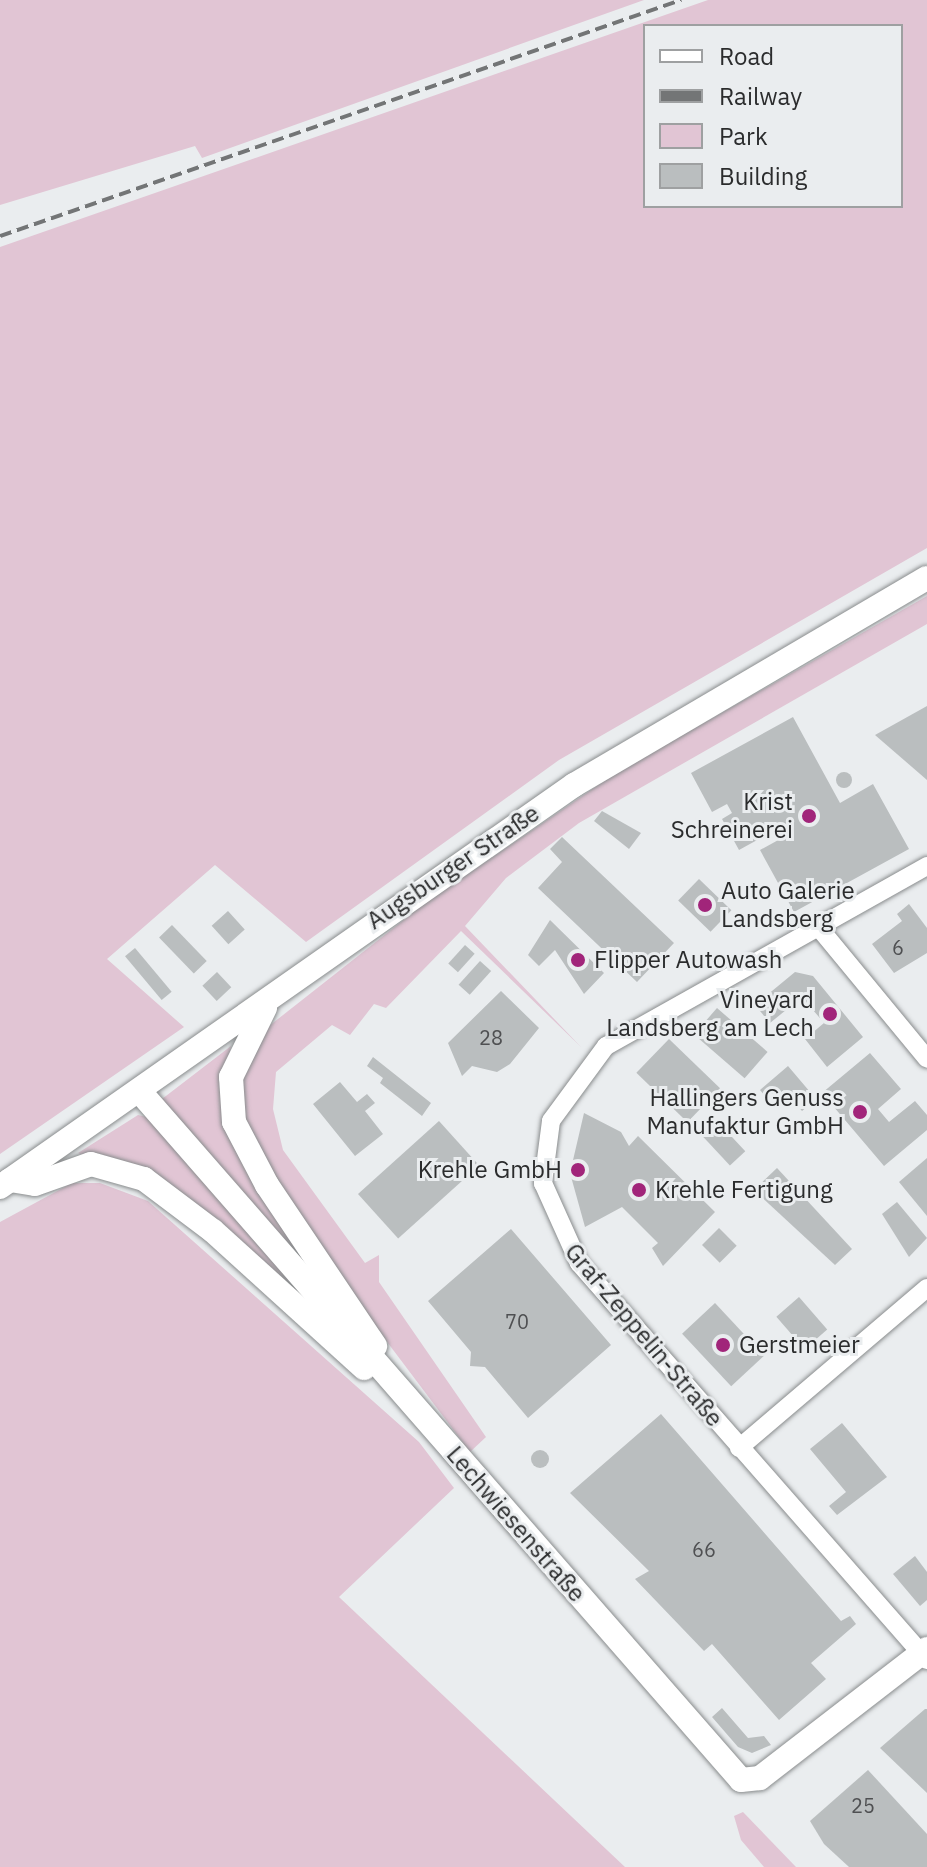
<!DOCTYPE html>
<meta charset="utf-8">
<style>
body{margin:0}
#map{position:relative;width:927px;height:1867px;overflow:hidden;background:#eaedef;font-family:"IBM Plex Sans",sans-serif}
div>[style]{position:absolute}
.green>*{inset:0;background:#e1c5d4}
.building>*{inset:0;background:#babebf;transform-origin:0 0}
.round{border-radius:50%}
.roads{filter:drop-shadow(0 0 2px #898c8d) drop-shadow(0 0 2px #898c8d)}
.street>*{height:18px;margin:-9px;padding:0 9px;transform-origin:9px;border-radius:9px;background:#fff}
.secondary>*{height:24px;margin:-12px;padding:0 12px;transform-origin:12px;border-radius:12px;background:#fff}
.rail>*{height:4px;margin-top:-2px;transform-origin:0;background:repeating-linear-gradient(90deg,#737576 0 12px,transparent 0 18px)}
.dots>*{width:22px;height:22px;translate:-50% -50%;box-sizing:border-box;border:4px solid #eaedef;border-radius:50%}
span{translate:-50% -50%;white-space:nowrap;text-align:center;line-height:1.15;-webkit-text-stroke:6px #eaedef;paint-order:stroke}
.number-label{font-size:20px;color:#4f5052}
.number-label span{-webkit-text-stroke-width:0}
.poi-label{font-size:24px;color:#2b2c2d}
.right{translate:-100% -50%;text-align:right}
.left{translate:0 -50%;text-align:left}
.street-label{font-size:24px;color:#2b2c2d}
.legend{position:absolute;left:643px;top:24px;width:260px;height:184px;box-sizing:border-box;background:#eaedef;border:2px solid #9ea0a1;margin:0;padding:10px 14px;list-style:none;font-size:24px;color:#2b2c2d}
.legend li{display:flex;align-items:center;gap:16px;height:40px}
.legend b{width:40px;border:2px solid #9ea0a1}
</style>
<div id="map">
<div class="green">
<i style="clip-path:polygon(0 0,644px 0,202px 158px,195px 146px,0 205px)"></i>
<i style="clip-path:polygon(evenodd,708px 0,927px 0,927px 548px,559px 760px,306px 942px,215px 865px,107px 959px,184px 1027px,0 1154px,0 247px,708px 0,645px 26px,901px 26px,901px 206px,645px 206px,645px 26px)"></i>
<i style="clip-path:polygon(927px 596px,927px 624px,579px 823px,506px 878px,465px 926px,581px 1047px,461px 931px,386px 1008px,374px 1004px,350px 1035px,332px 1025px,276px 1072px,273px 1109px,283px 1150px,365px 1263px,379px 1255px,379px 1282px,486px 1437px,470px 1452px,348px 1290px,247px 1134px,238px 1080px,264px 1030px,424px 904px,616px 773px)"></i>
<i style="clip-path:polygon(231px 1046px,223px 1090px,346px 1313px,162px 1099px)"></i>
<i style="clip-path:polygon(138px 1115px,147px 1117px,336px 1333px,196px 1205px,78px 1153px)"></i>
<i style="clip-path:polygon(72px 1183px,100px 1183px,148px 1201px,419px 1442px,454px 1488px,339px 1597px,625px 1867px,0 1867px,0 1222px)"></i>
<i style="clip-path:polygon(743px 1812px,796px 1867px,764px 1867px,741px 1840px,734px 1816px)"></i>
</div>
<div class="building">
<i style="clip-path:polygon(927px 706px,927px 780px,875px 735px)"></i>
<i style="clip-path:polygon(793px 717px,840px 803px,873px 784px,909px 849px,794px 912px,760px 850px,791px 833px,786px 824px,739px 850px,722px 819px,732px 813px,727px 804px,712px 812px,691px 773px)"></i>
<i class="round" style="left:836px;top:772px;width:16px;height:16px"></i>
<i style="clip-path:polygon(602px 811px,641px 833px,629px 849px,594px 821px)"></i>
<i style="clip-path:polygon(562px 837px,674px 943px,637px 982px,538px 888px,562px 862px,550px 849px)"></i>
<i style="left:699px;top:879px;width:45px;height:30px;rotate:44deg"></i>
<i style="clip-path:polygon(909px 904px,927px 928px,927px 953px,894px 973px,872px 944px,902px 921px,897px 914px)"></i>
<i style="left:228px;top:911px;width:25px;height:22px;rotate:48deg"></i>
<i style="clip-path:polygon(550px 920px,604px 973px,584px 994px,555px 950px,539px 966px,528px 955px)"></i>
<i style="left:172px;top:925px;width:50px;height:18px;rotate:46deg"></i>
<i style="left:465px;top:945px;width:13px;height:25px;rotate:42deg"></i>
<i style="left:135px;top:948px;width:57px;height:13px;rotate:50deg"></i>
<i style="left:480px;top:961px;width:15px;height:32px;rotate:42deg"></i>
<i style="left:217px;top:972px;width:21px;height:20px;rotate:47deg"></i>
<i style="clip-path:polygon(795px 972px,813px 976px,863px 1037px,827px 1067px,805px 1039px,824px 1023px,802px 997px,770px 1023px,755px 1005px)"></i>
<i style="clip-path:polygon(501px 991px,539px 1028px,510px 1064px,497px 1072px,472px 1066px,462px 1076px,448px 1043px)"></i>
<i style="left:717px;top:1008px;width:67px;height:35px;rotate:41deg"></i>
<i style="left:669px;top:1039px;width:71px;height:47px;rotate:44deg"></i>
<i style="clip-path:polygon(870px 1053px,901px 1089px,878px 1109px,889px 1122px,915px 1101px,927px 1115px,927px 1130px,884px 1166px,822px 1093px)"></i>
<i style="clip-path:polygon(373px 1057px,431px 1103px,422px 1116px,380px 1083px,383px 1078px,367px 1066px)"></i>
<i style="clip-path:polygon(788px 1066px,816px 1099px,802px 1111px,784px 1090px,770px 1102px,760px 1090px)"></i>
<i style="clip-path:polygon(340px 1082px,357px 1102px,367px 1094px,375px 1103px,365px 1111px,383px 1134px,355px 1156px,313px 1104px)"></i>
<i style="clip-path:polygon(584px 1113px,621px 1132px,629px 1146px,638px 1136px,715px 1212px,663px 1266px,652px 1248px,658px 1243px,622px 1207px,585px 1227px,570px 1173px)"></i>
<i style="left:439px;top:1121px;width:60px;height:109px;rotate:48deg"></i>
<i style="left:718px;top:1122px;width:40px;height:21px;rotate:47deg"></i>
<i style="clip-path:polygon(927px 1158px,927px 1216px,899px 1182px)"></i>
<i style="clip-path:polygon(777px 1168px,852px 1249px,835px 1265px,754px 1190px)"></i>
<i style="clip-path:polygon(897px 1202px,927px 1238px,909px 1257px,882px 1214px)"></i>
<i style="left:719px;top:1228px;width:25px;height:24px;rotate:45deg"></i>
<i style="clip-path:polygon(511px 1229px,611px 1345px,528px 1418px,485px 1367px,470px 1366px,471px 1352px,428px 1301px)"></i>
<i style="left:799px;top:1297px;width:43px;height:30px;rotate:49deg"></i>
<i style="left:715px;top:1303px;width:72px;height:45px;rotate:47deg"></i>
<i style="clip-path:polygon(661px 1414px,841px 1621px,850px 1616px,856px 1624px,811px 1663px,826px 1679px,779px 1720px,712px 1644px,704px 1651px,635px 1579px,649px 1571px,570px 1493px)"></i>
<i style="clip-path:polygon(842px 1423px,887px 1477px,837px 1515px,829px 1506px,846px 1492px,810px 1449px)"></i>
<i class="round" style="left:531px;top:1450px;width:18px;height:18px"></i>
<i style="clip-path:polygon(915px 1556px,927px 1572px,927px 1600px,920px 1606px,893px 1574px)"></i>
<i style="clip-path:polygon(722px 1708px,748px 1738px,764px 1736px,771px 1745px,752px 1753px,738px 1747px,712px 1717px)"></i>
<i style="clip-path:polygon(925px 1709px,927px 1709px,927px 1793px,880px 1748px)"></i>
<i style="clip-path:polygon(868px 1770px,927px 1834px,927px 1867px,849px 1867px,824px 1844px,810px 1821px)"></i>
</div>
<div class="roads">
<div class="street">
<i style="left:927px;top:866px;width:368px;rotate:150.7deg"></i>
<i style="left:606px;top:1046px;width:93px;rotate:126.3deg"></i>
<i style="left:551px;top:1121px;width:63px;rotate:97.4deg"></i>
<i style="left:543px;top:1183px;width:88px;rotate:65.8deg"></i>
<i style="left:579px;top:1263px;width:528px;rotate:48.76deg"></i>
<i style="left:820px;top:929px;width:168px;rotate:50.5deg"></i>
<i style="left:739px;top:1448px;width:247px;rotate:-40.4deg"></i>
</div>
<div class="secondary">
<i style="left:265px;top:1008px;width:77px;rotate:116.2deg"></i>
<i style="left:231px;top:1077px;width:45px;rotate:86.2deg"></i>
<i style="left:234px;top:1122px;width:71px;rotate:62.4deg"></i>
<i style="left:267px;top:1185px;width:194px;rotate:56.1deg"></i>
<i style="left:141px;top:1093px;width:912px;rotate:48.87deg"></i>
<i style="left:741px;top:1780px;width:19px;rotate:-6deg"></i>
<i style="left:760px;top:1778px;width:211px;rotate:-37.7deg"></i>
<i style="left:10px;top:1180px;width:25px;rotate:9deg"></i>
<i style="left:35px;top:1184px;width:59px;rotate:-19.7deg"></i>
<i style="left:91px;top:1164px;width:55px;rotate:15.8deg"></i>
<i style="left:144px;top:1179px;width:86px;rotate:37deg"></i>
<i style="left:213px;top:1231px;width:204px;rotate:42.2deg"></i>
<i style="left:0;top:1187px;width:701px;rotate:-35.01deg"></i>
<i style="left:574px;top:785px;width:409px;rotate:-30.4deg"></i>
</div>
</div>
<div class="rail">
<i style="left:0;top:236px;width:721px;rotate:-19.11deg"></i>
</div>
<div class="dots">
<i style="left:809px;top:816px;background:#a1257a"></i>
<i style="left:705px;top:905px;background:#a1257a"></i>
<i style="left:578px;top:960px;background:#a1257a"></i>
<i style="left:830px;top:1014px;background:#a1257a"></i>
<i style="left:860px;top:1112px;background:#a1257a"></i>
<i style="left:578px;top:1170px;background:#a1257a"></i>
<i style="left:639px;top:1190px;background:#a1257a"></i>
<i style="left:723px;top:1345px;background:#a1257a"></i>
</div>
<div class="number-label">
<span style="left:898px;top:947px">6</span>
<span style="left:491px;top:1037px">28</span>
<span style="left:517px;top:1321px">70</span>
<span style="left:704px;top:1549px">66</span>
<span style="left:863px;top:1805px">25</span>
</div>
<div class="poi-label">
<span class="right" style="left:793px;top:816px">Krist<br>Schreinerei</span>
<span class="left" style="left:721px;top:905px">Auto Galerie<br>Landsberg</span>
<span class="left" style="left:594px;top:960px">Flipper Autowash</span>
<span class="right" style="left:814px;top:1014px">Vineyard<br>Landsberg am Lech</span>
<span class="right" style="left:844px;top:1112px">Hallingers Genuss<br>Manufaktur GmbH</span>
<span class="right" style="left:562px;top:1170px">Krehle GmbH</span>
<span class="left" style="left:655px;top:1190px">Krehle Fertigung</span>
<span class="left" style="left:739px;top:1345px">Gerstmeier</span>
</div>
<div class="street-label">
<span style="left:453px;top:867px;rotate:-34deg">Augsburger Straße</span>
<span style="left:644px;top:1335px;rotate:50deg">Graf-Zeppelin-Straße</span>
<span style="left:516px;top:1524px;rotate:49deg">Lechwiesenstraße</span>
</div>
<ul class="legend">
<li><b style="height:10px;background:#fff"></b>Road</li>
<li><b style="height:10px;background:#737576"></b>Railway</li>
<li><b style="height:22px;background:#e1c5d4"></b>Park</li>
<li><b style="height:22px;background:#babebf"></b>Building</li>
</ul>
</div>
